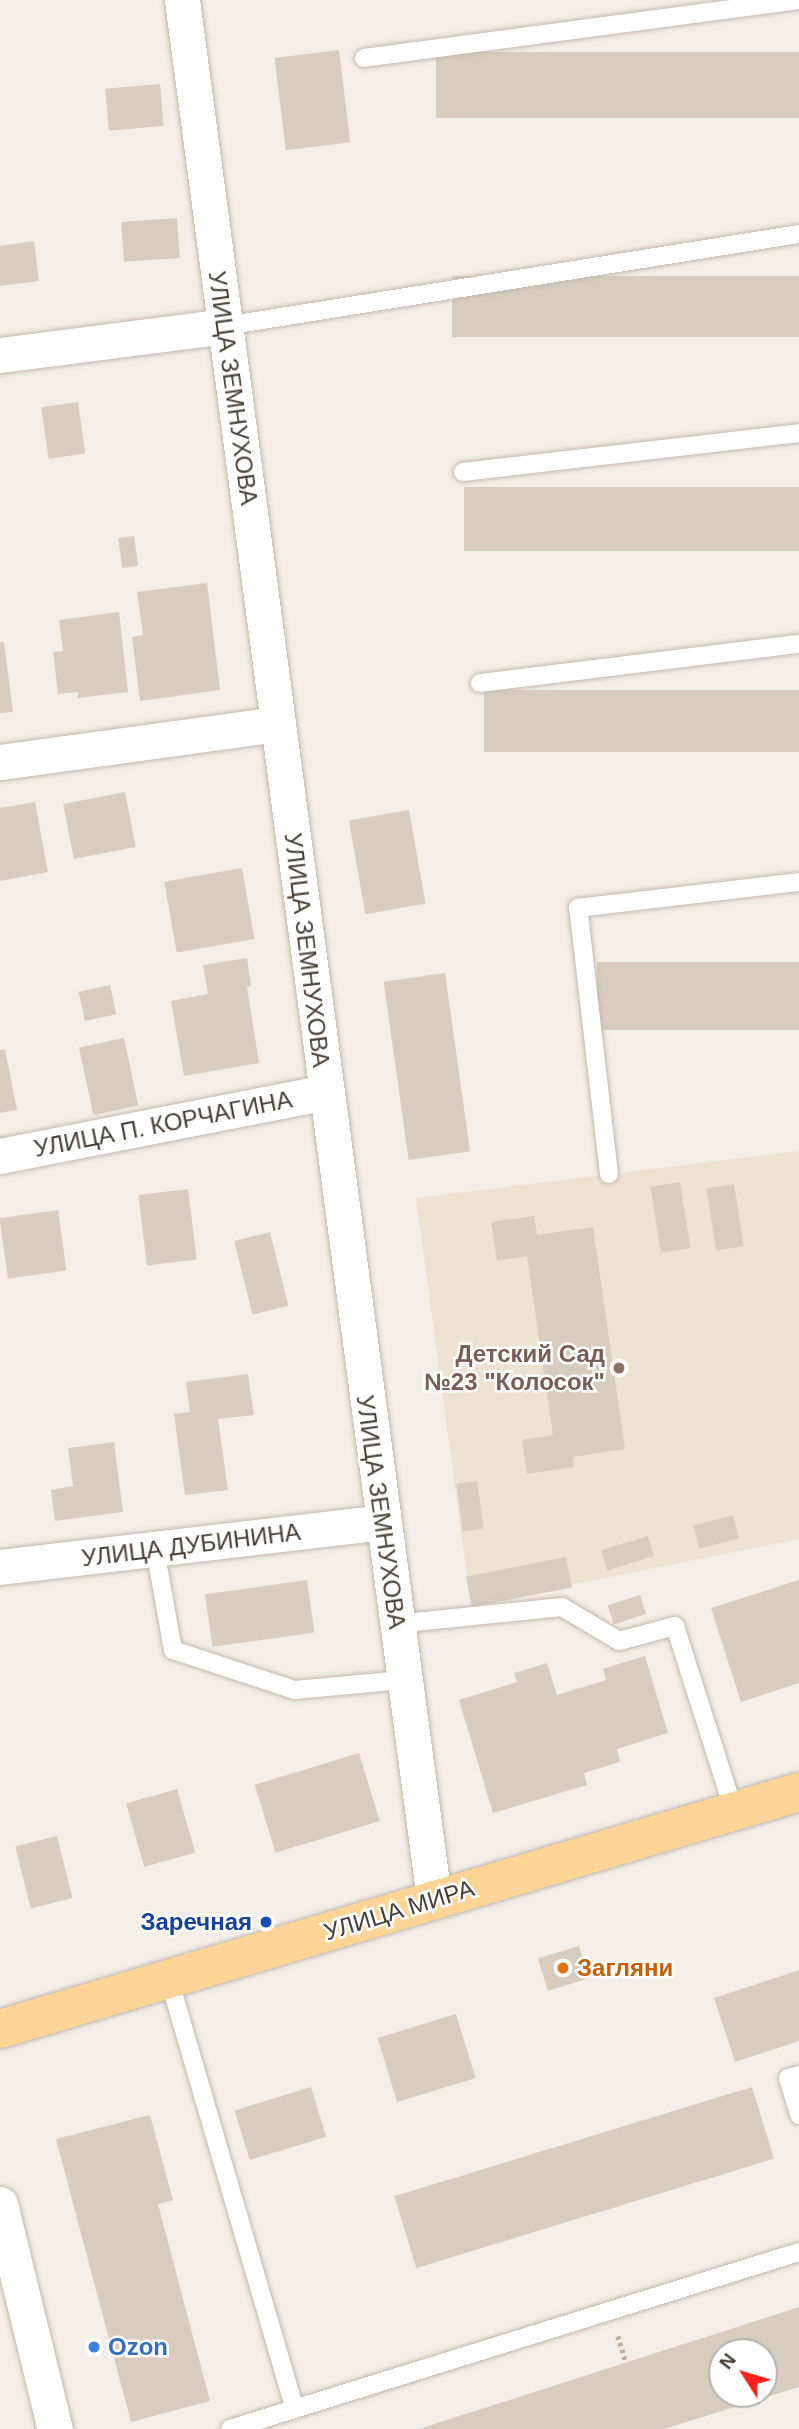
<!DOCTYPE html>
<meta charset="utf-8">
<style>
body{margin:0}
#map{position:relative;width:799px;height:2429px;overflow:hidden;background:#f3eee7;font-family:Arial,sans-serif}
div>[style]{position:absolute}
.education>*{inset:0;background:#ede2d1}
.building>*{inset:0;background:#d8ccbf;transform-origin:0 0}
.path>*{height:4.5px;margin-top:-2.25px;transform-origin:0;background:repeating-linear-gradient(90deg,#c1af9b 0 3.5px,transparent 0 7px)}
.roads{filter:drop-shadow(0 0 2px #c2b8ad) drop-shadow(0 0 2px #c2b8ad)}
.lane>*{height:18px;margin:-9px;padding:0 9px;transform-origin:9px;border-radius:9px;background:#fff}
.street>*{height:35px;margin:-17.5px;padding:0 17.5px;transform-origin:17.5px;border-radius:17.5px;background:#fff}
.primary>*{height:38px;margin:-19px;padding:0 19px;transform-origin:19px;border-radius:19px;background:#fed496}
.dots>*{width:19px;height:19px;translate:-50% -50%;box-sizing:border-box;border:4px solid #fff;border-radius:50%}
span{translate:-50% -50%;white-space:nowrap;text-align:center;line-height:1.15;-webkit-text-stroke:5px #fff;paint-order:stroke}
.street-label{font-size:24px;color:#473e36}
.education-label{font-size:24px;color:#785e54;font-weight:700}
.right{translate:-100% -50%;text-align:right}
.transit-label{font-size:24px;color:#164399;font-weight:700}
.food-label{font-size:24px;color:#c56008;font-weight:700}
.left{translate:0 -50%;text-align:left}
.shop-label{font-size:24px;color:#366cbe;font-weight:700}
.north{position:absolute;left:708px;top:2338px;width:70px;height:70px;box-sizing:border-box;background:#fff;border:2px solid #b5b2af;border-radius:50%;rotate:307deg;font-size:19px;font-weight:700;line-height:28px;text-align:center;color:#473e36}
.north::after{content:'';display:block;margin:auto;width:24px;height:32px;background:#f92119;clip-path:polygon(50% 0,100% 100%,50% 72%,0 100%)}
</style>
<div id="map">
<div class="education">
<i style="clip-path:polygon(799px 1151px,799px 1539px,471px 1605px,416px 1198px)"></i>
</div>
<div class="building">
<i style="left:339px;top:50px;width:93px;height:65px;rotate:83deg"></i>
<i style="left:799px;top:52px;width:66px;height:363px;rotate:90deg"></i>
<i style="left:160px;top:84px;width:42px;height:55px;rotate:85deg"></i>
<i style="left:177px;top:218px;width:40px;height:56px;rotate:86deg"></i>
<i style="clip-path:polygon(34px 241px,39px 281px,0 286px,0 246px)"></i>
<i style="left:799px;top:276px;width:61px;height:347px;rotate:90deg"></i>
<i style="left:78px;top:402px;width:52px;height:37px;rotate:82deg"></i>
<i style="left:799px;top:487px;width:64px;height:335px;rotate:90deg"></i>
<i style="left:134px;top:536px;width:30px;height:16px;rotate:82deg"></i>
<i style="clip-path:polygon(207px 583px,220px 690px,140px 701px,132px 637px,143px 635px,137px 592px)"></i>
<i style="clip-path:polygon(119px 612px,128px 692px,78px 698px,78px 692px,58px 694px,53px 652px,63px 651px,59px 620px)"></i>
<i style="clip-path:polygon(0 642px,4px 642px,13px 712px,0 713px)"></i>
<i style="left:799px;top:690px;width:62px;height:315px;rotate:90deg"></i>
<i style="left:125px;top:792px;width:56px;height:63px;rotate:79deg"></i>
<i style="clip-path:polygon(35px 802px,48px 872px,0 881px,0 808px)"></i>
<i style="left:409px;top:810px;width:95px;height:61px;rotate:80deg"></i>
<i style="left:242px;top:868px;width:72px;height:79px;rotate:80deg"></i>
<i style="clip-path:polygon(247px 958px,251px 986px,247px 987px,259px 1063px,184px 1076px,171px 1001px,208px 994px,203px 965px)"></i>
<i style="left:799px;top:962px;width:68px;height:202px;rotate:90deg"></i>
<i style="left:445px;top:973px;width:180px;height:62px;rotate:82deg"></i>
<i style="left:110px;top:985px;width:30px;height:32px;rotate:78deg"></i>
<i style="left:124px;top:1038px;width:69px;height:46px;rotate:78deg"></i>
<i style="clip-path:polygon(5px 1049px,17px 1110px,0 1113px,0 1050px)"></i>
<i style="left:680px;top:1182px;width:67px;height:30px;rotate:81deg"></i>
<i style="left:734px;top:1184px;width:63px;height:28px;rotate:81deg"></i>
<i style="left:188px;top:1189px;width:71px;height:50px;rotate:83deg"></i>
<i style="left:58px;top:1210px;width:61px;height:59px;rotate:82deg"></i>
<i style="clip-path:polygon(534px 1216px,537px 1235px,593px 1227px,625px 1449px,573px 1457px,574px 1467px,527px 1474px,522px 1440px,553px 1435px,527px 1256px,497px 1261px,491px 1222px)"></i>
<i style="left:270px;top:1232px;width:76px;height:37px;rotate:76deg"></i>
<i style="clip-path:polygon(248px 1374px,254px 1415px,218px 1419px,228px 1490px,185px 1495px,174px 1414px,190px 1412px,186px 1382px)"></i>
<i style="clip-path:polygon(114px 1442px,123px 1512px,55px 1521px,51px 1490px,73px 1486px,68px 1448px)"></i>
<i style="left:477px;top:1481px;width:48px;height:21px;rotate:82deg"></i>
<i style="left:733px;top:1515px;width:24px;height:41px;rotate:75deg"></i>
<i style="left:648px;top:1536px;width:21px;height:49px;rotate:73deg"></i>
<i style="left:566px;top:1557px;width:31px;height:102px;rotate:79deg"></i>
<i style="left:307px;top:1580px;width:53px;height:103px;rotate:82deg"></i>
<i style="clip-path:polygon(799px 1580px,799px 1683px,741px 1702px,711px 1608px)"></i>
<i style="left:640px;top:1595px;width:20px;height:34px;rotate:72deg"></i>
<i style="clip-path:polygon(645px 1656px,668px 1733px,617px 1749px,620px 1762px,584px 1773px,587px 1785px,493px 1813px,459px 1700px,517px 1682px,514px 1673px,547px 1663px,557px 1695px,606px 1680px,603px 1669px)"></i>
<i style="left:359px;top:1753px;width:71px;height:109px;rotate:73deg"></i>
<i style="left:177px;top:1789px;width:66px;height:53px;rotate:74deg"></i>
<i style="left:57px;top:1836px;width:64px;height:43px;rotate:76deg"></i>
<i style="left:579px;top:1946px;width:34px;height:43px;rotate:73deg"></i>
<i style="clip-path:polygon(799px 1970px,799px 2041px,735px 2062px,714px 1998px)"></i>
<i style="left:456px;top:2014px;width:67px;height:82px;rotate:73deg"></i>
<i style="left:311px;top:2087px;width:52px;height:80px;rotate:73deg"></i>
<i style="left:752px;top:2087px;width:75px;height:374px;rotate:73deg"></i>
<i style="clip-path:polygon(150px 2115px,173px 2200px,158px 2204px,210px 2401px,131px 2422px,56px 2139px)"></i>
<i style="clip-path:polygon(evenodd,799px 2307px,799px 2387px,664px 2429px,419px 2429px,799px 2307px,722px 2352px,764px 2352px,764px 2394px,722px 2394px,722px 2352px)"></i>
</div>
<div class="path">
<i style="left:618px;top:2336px;width:27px;rotate:73deg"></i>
</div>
<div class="roads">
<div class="lane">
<i style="left:364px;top:58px;width:439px;rotate:-7.6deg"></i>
<i style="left:225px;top:326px;width:581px;rotate:-9.11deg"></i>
<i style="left:463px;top:472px;width:338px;rotate:-6.6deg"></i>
<i style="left:480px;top:683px;width:321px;rotate:-7deg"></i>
<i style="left:609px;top:1174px;width:268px;rotate:-96.6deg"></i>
<i style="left:578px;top:908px;width:223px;rotate:-6.7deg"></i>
<i style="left:155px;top:1549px;width:103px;rotate:79.9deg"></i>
<i style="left:173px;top:1650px;width:128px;rotate:18.2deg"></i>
<i style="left:295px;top:1690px;width:108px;rotate:-5.3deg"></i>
<i style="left:395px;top:1624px;width:168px;rotate:-5.8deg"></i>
<i style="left:562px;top:1607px;width:66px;rotate:30.8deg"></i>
<i style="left:619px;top:1641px;width:58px;rotate:-15deg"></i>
<i style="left:675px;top:1626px;width:194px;rotate:72.3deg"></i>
<i style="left:169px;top:1979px;width:448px;rotate:73.7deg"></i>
<i style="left:799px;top:2075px;width:11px;rotate:165deg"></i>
<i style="left:788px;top:2078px;width:39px;rotate:73deg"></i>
<i style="left:230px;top:2429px;width:596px;rotate:-17.28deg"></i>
</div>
<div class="street">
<i style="left:182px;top:0;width:1917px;rotate:82.44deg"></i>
<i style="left:0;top:355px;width:227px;rotate:-7.3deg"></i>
<i style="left:0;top:762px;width:280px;rotate:-7.8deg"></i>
<i style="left:0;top:1156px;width:332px;rotate:-11.1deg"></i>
<i style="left:0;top:1567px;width:385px;rotate:-6.7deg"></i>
<i style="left:0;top:2204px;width:232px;rotate:76.3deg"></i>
</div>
<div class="primary">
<i style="left:0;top:2029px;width:833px;rotate:-16.52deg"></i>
</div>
</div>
<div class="dots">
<i style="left:619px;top:1368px;background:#8d6e63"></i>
<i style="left:266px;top:1922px;background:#1a4fb4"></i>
<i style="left:563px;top:1968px;background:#e8710a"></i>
<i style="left:94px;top:2347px;background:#3f7fe0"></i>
</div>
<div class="street-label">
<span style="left:233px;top:388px;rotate:82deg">УЛИЦА ЗЕМНУХОВА</span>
<span style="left:307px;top:950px;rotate:83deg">УЛИЦА ЗЕМНУХОВА</span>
<span style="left:163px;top:1124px;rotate:-11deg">УЛИЦА П. КОРЧАГИНА</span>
<span style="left:381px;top:1512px;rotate:82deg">УЛИЦА ЗЕМНУХОВА</span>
<span style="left:191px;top:1545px;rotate:-7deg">УЛИЦА ДУБИНИНА</span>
<span style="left:399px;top:1910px;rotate:-17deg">УЛИЦА МИРА</span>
</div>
<div class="education-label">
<span class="right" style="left:605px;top:1368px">Детский Сад<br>№23 "Колосок"</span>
</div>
<div class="transit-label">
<span class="right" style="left:252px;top:1922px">Заречная</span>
</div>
<div class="food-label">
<span class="left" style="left:577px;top:1968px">Загляни</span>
</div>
<div class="shop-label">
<span class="left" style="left:108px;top:2347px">Ozon</span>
</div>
<div class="north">N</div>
</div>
